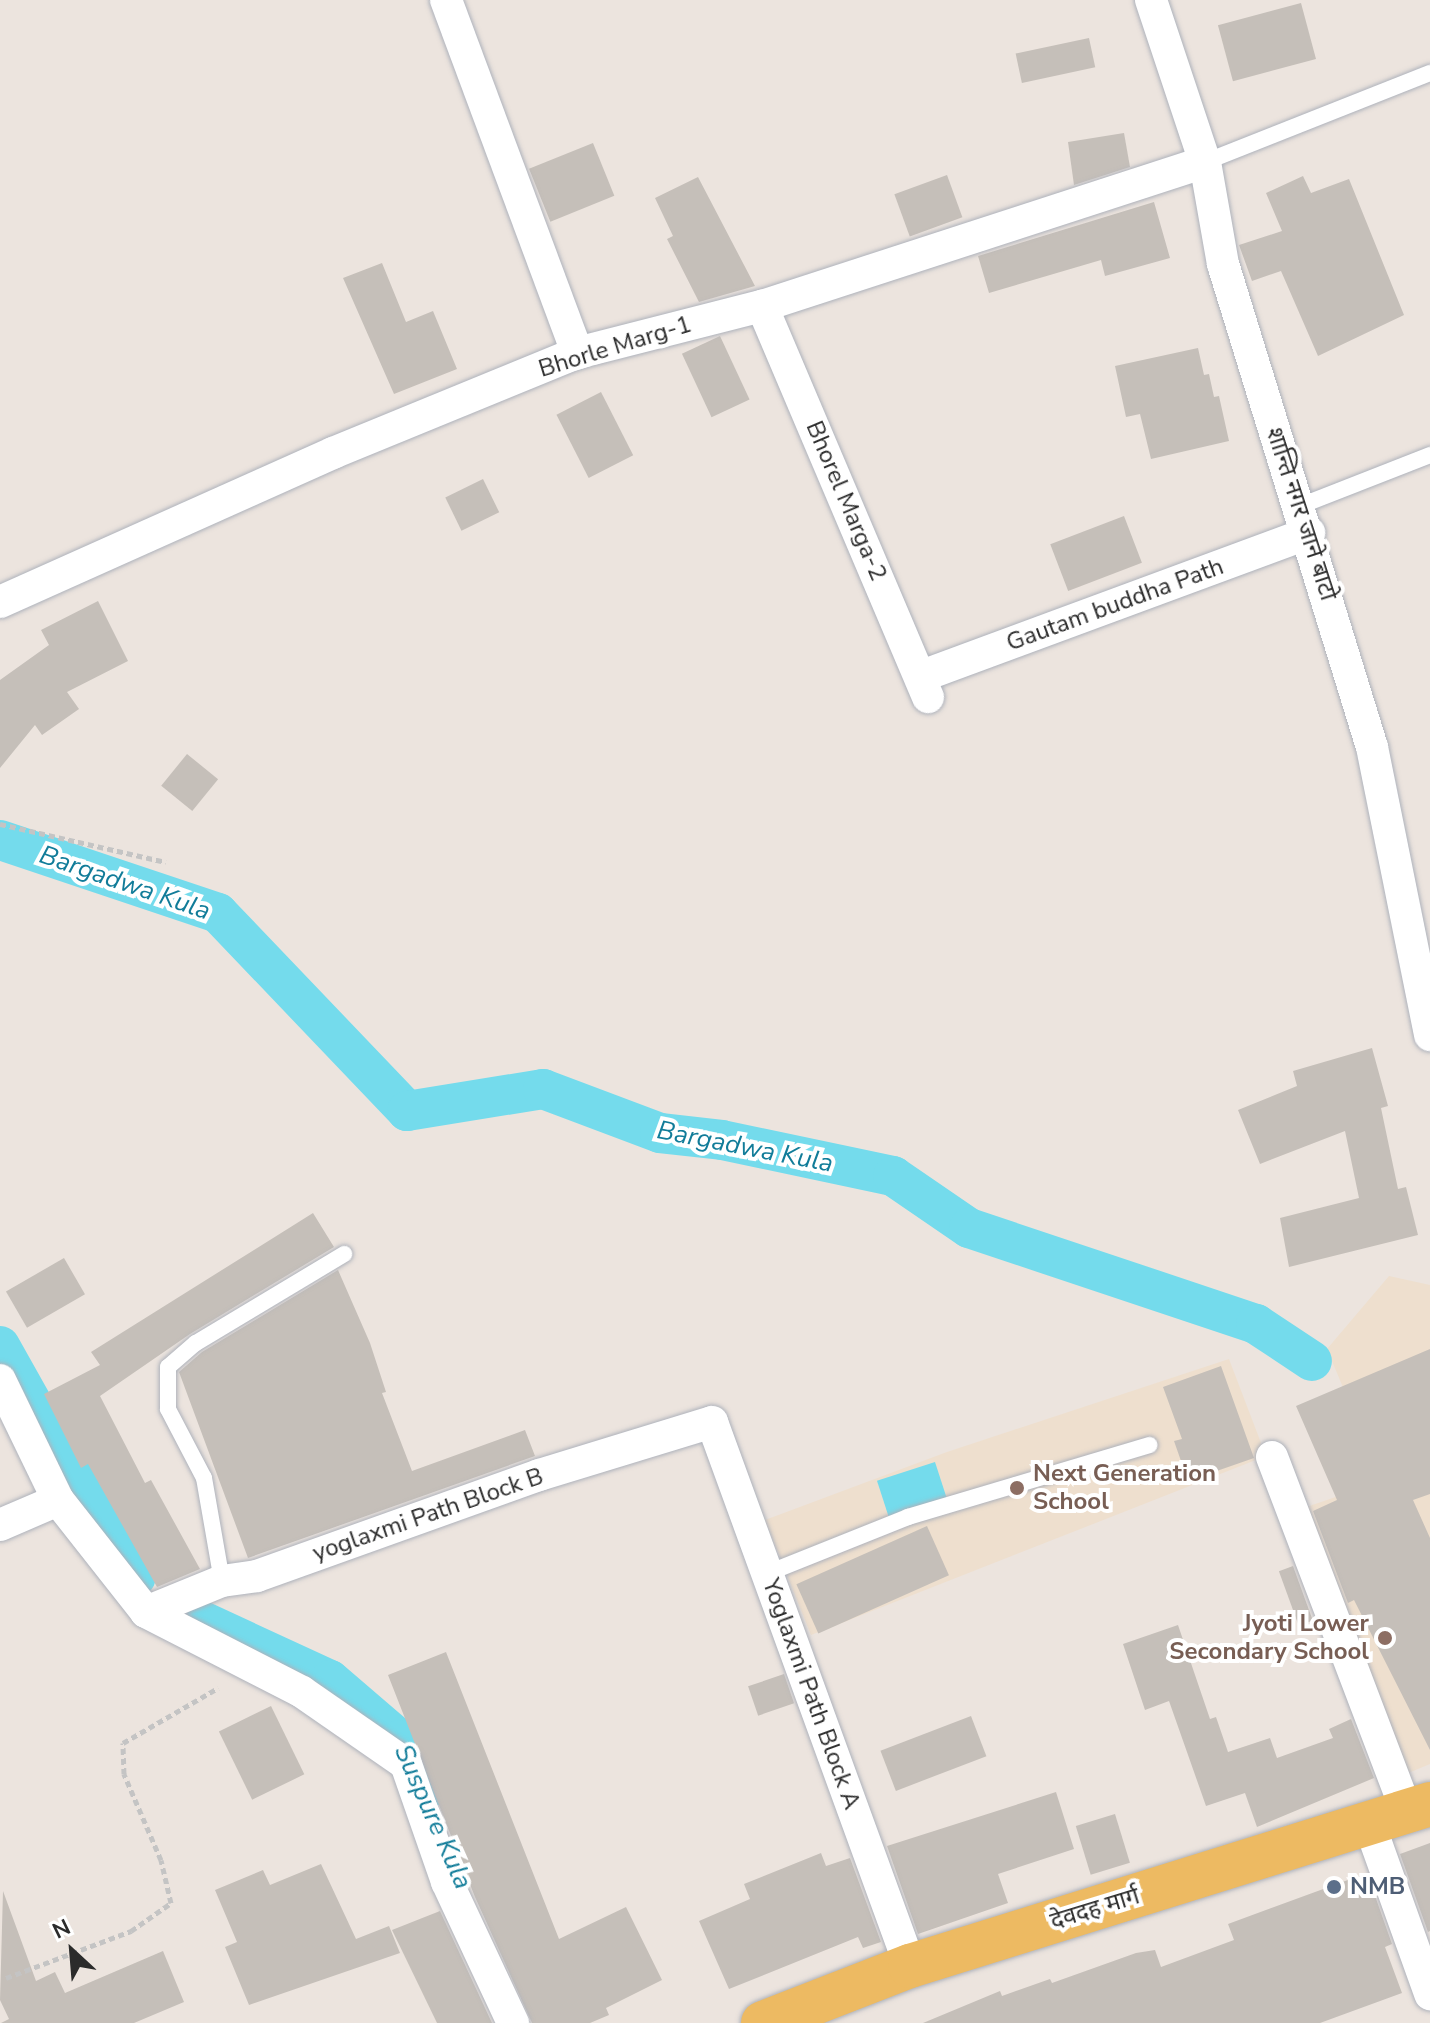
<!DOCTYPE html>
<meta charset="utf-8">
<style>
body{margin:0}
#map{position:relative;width:1430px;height:2023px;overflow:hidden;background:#ece4de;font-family:"Nunito Sans","Noto Sans Devanagari",sans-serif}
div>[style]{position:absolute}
.education>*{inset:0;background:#eedfce}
.water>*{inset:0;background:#74dbec;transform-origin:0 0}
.canal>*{height:40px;margin:-20px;padding:0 20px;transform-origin:20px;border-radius:20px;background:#74dbec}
.building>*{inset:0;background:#c5bfb9;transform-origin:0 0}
.path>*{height:5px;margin-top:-2.5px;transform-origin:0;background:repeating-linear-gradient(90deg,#c4c4c4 0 6px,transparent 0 10px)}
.roads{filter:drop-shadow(0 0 2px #aeb2bb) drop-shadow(0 0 2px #aeb2bb)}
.service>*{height:16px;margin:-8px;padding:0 8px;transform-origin:8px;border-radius:8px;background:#fff}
.minor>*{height:32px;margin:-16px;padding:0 16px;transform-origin:16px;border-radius:16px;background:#fff}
.primary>*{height:44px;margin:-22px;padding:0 22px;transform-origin:22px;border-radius:22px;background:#edba62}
.dots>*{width:22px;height:22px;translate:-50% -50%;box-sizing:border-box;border:4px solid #fff;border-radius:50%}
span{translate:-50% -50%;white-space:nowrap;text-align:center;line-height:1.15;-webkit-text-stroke:8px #fff;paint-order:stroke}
.street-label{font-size:24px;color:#2b2b2b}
.education-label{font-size:24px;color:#785e54;font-weight:700}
.left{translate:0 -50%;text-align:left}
.right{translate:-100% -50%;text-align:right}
.service-label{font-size:24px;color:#4e5e75;font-weight:700}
.water-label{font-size:26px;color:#117c99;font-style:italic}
.north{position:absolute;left:32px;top:1911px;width:80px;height:80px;-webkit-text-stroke:6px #fff;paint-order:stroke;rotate:334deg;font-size:22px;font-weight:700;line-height:32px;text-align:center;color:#2b2b2b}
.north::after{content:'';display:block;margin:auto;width:28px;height:36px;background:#2b2b2b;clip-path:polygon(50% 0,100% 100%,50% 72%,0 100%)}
</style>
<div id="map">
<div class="education">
<i style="clip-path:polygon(1389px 1276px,1430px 1285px,1430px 1764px,1389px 1781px,1295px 1511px,1382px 1481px,1327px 1349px)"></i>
<i style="clip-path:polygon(1229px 1359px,1266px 1456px,811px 1635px,765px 1520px,947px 1452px)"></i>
</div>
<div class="water">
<i style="left:935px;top:1462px;width:42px;height:61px;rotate:72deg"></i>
</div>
<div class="canal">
<i style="left:0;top:840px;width:230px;rotate:18.5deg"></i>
<i style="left:218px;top:913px;width:274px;rotate:46.3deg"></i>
<i style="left:407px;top:1111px;width:138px;rotate:-9.2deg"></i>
<i style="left:543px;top:1089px;width:125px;rotate:20.6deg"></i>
<i style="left:660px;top:1133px;width:62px;rotate:6.4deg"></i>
<i style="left:722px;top:1140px;width:175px;rotate:11.9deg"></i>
<i style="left:893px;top:1176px;width:92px;rotate:34.4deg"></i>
<i style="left:969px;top:1228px;width:303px;rotate:18.5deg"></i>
<i style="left:1256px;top:1324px;width:67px;rotate:33.5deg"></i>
<i style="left:0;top:1346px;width:237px;rotate:60.7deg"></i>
<i style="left:116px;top:1553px;width:31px;rotate:50deg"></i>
<i style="left:200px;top:1620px;width:143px;rotate:24.8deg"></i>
<i style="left:330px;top:1680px;width:92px;rotate:40.6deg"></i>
<i style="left:400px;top:1740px;width:56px;rotate:62.5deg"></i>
</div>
<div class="building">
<i style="left:1301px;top:3px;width:58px;height:86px;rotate:75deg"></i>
<i style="left:1089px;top:38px;width:30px;height:75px;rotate:78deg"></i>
<i style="clip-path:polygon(1124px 133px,1130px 167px,1074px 185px,1068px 142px)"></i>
<i style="left:593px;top:143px;width:57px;height:69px;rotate:68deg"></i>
<i style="left:947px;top:175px;width:45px;height:56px;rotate:70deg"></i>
<i style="clip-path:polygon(1303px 176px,1311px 193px,1349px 179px,1404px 315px,1318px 356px,1281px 271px,1252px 281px,1239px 245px,1282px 231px,1266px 193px)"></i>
<i style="clip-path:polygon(698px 177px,755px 286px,699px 302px,667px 239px,673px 236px,655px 198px)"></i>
<i style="clip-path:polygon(1154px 202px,1170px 258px,1105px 276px,1101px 260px,989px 293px,978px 256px)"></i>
<i style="clip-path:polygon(382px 263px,406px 322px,433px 311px,457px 369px,394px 394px,343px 278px)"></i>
<i style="left:720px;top:336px;width:70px;height:42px;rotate:65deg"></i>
<i style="clip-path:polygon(1198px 348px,1204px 375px,1209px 374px,1214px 397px,1219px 396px,1229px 441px,1151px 459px,1140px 414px,1126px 417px,1115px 366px)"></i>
<i style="left:601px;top:392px;width:71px;height:50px;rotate:63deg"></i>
<i style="left:483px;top:479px;width:37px;height:42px;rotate:64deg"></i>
<i style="left:1124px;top:516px;width:50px;height:79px;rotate:69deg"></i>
<i style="clip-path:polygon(98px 601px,128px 661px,67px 692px,79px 709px,42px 735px,35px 725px,0 768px,0 680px,49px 645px,41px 630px)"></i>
<i style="left:187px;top:754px;width:40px;height:41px;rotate:39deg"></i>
<i style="clip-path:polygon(1372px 1048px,1388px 1106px,1381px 1108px,1398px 1189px,1406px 1187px,1418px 1235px,1289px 1267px,1280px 1218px,1359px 1198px,1345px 1131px,1260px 1164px,1238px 1110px,1297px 1086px,1293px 1071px)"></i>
<i style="clip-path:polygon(313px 1213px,334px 1247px,190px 1334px,100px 1396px,145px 1483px,151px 1480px,200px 1569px,157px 1587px,88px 1464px,81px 1468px,44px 1394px,100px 1365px,91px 1352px)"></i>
<i style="left:64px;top:1258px;width:42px;height:67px;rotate:60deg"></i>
<i style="clip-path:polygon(338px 1270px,370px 1343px,386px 1392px,382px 1393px,412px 1471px,525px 1430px,535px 1456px,248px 1558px,179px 1372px,202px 1352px)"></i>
<i style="clip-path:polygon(1430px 1349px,1430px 1494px,1413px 1500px,1430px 1538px,1430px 1750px,1354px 1600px,1348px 1603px,1313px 1511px,1337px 1500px,1296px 1406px)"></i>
<i style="clip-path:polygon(1221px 1366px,1254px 1458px,1188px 1481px,1174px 1441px,1182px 1439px,1163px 1387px)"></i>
<i style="left:927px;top:1526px;width:54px;height:143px;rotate:66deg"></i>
<i style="left:1293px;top:1566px;width:58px;height:15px;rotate:70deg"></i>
<i style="clip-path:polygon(1178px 1625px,1210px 1719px,1216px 1717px,1228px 1752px,1270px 1738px,1277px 1758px,1333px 1738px,1329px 1729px,1351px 1719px,1374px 1778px,1257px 1827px,1245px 1793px,1206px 1806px,1169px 1701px,1145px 1710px,1123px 1644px)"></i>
<i style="clip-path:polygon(446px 1652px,559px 1939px,626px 1907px,662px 1980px,606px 2008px,609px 2015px,590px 2023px,532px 2023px,475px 1897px,388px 1675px)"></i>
<i style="left:784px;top:1674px;width:31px;height:38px;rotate:71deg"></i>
<i style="left:271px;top:1706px;width:76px;height:58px;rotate:64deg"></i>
<i style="left:971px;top:1716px;width:43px;height:97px;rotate:69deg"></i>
<i style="clip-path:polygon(1056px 1792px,1074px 1849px,998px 1874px,1008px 1903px,918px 1934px,887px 1846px)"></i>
<i style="left:1115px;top:1814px;width:51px;height:41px;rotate:73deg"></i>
<i style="clip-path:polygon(1430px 1843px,1430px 1931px,1428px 1932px,1400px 1854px)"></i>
<i style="clip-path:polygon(821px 1853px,826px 1866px,850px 1858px,881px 1942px,863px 1948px,858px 1937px,729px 1989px,699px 1921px,750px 1899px,744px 1884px)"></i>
<i style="clip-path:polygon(321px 1864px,356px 1939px,389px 1926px,400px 1953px,249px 2005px,225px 1947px,237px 1942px,215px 1890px,263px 1870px,270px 1885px)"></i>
<i style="clip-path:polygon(1367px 1873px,1392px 1944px,1385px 1947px,1402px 1993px,1320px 2023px,923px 2023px,1000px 1991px,1002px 1996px,1050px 1979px,1052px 1983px,1136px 1953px,1155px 1950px,1161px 1967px,1234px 1940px,1228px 1924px)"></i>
<i style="clip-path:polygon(3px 1891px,36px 1981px,55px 1972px,65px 1993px,163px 1951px,184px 2002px,134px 2023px,1px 2023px,9px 2019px,0 2000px)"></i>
<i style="clip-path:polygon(440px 1911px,492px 2023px,437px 2023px,392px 1930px)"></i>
</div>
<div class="path">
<i style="left:0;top:824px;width:170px;rotate:12.9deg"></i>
<i style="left:6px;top:1978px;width:134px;rotate:-20.6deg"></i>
<i style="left:131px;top:1931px;width:49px;rotate:-35deg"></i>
<i style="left:171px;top:1903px;width:44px;rotate:-103.1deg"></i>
<i style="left:161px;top:1860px;width:94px;rotate:-113.3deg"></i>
<i style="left:124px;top:1774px;width:31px;rotate:-92deg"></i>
<i style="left:123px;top:1743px;width:110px;rotate:-30.1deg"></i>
</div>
<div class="roads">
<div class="service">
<i style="left:1205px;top:162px;width:242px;rotate:-21.6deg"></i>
<i style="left:1300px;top:506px;width:140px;rotate:-21.4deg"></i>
<i style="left:768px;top:1573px;width:151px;rotate:-21.8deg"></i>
<i style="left:908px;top:1517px;width:252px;rotate:-16.6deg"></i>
<i style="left:222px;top:1581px;width:105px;rotate:-99.9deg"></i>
<i style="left:204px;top:1478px;width:78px;rotate:-117.6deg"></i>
<i style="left:168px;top:1409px;width:42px;rotate:-90deg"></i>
<i style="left:168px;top:1367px;width:37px;rotate:-41deg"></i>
<i style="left:196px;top:1343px;width:173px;rotate:-31deg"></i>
</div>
<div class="minor">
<i style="left:446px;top:0;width:377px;rotate:69.6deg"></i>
<i style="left:1151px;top:0;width:171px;rotate:71.6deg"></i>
<i style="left:1205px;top:162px;width:104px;rotate:80deg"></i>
<i style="left:1223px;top:264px;width:505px;rotate:72.86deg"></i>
<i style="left:1372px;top:747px;width:294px;rotate:78.6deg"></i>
<i style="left:762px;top:306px;width:425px;rotate:67deg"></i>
<i style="left:0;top:602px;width:365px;rotate:-24.1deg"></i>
<i style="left:333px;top:453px;width:264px;rotate:-22.3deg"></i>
<i style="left:577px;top:353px;width:191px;rotate:-14.3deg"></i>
<i style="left:762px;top:306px;width:466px;rotate:-18deg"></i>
<i style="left:922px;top:676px;width:413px;rotate:-20.3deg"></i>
<i style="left:0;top:1380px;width:133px;rotate:64.2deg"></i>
<i style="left:58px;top:1500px;width:142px;rotate:51.8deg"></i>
<i style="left:146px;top:1612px;width:175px;rotate:27.1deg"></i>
<i style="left:302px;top:1692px;width:126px;rotate:34.7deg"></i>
<i style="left:406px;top:1764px;width:125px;rotate:70.8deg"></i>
<i style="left:447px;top:1882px;width:156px;rotate:64.9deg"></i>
<i style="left:1272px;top:1457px;width:381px;rotate:69.2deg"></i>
<i style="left:0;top:1525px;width:63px;rotate:-23.3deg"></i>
<i style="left:146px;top:1612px;width:82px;rotate:-22.2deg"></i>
<i style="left:222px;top:1581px;width:35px;rotate:-8deg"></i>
<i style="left:257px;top:1576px;width:300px;rotate:-19.7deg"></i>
<i style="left:539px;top:1475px;width:181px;rotate:-17deg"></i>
<i style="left:712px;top:1422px;width:579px;rotate:70deg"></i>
<i style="left:1375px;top:1822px;width:18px;rotate:90deg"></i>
<i style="left:1375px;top:1840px;width:164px;rotate:70.3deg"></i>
</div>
<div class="primary">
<i style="left:763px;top:2023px;width:158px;rotate:-21.2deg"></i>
<i style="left:910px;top:1966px;width:545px;rotate:-17.3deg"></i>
</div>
</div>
<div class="dots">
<i style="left:1017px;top:1488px;background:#8d6e63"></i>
<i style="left:1385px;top:1638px;background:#8d6e63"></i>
<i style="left:1334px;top:1887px;background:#5c6f8a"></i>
</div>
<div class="street-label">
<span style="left:615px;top:347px;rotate:-17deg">Bhorle Marg-1</span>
<span style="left:846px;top:501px;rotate:67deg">Bhorel Marga-2</span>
<span style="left:1301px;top:514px;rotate:72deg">शान्ति नगर जाने बाटो</span>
<span style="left:1115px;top:605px;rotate:-20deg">Gautam buddha Path</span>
<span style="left:428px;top:1515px;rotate:-19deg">yoglaxmi Path Block B</span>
<span style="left:811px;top:1694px;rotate:70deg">Yoglaxmi Path Block A</span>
<span style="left:1095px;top:1909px;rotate:-17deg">देवदह मार्ग</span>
</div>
<div class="education-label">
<span class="left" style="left:1033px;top:1488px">Next Generation<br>School</span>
<span class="right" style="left:1369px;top:1638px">Jyoti Lower<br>Secondary School</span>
</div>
<div class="service-label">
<span class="left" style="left:1350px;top:1887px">NMB</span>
</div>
<div class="water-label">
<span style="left:125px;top:883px;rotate:19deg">Bargadwa Kula</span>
<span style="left:745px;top:1147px;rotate:11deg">Bargadwa Kula</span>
<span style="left:433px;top:1817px;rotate:66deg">Suspure Kula</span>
</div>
<div class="north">N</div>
</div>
